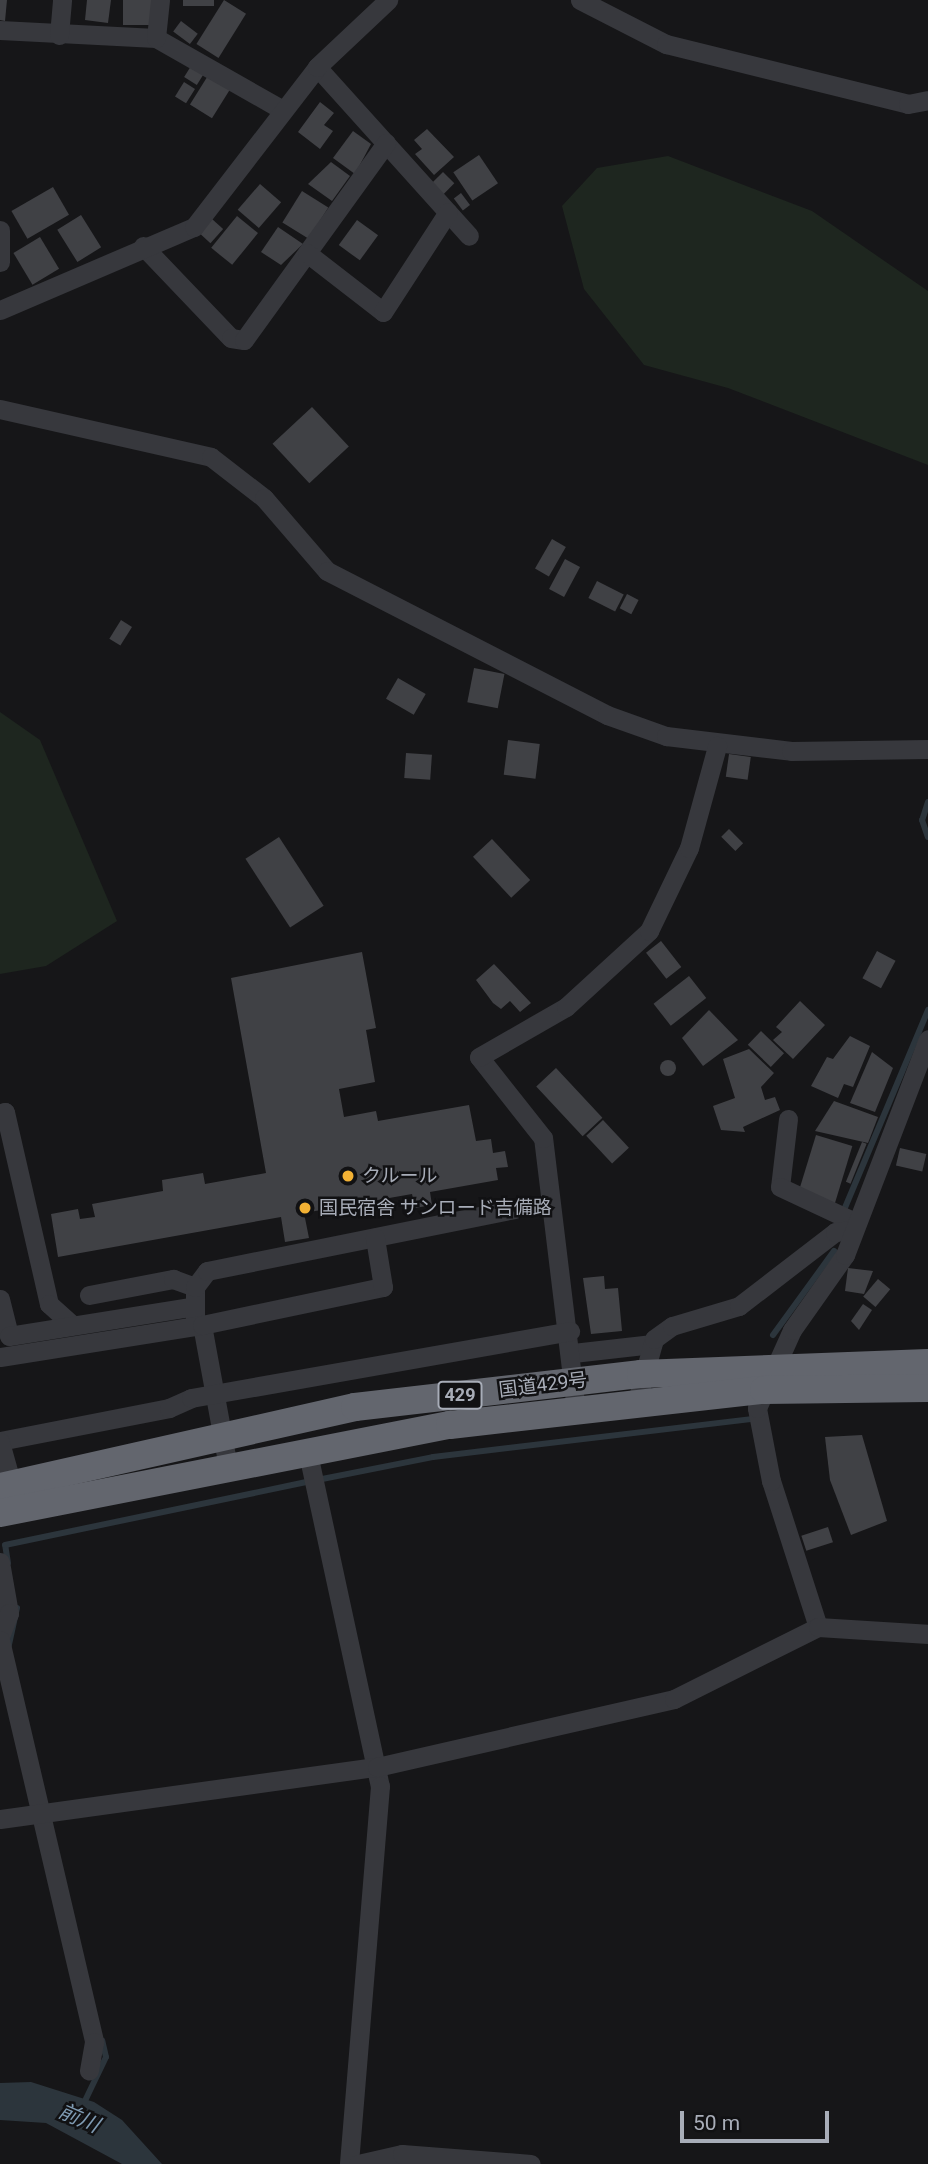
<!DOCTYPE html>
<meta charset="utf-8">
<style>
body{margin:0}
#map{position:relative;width:928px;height:2164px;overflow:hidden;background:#161618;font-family:Roboto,"Noto Sans JP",sans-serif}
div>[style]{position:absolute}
.green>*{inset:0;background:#1e261f}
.water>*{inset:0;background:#2c353c}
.stream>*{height:6px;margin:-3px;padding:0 3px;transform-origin:3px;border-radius:3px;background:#2c353c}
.building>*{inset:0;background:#404145;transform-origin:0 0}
.round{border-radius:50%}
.minor>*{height:19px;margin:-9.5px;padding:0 9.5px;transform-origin:9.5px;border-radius:9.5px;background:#37383d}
.highway>*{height:28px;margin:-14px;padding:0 14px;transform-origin:14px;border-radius:14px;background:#63666e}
.dots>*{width:19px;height:19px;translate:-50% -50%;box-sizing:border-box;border:4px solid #111113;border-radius:50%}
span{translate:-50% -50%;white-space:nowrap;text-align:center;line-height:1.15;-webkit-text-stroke:5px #111113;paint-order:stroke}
.shield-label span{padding:2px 5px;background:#111113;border:2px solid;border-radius:5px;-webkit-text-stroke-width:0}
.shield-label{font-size:18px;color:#a8adb8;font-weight:700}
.poi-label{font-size:19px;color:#a8adb8}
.left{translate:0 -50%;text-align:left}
.street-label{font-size:19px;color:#a8adb8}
.water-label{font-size:21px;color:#7f9bb3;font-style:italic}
.scale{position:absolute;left:680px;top:2111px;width:149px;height:32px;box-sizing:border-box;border:4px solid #a8adb8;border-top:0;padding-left:9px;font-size:21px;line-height:24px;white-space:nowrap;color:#a8adb8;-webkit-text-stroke:5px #111113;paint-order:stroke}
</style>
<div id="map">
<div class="green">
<i style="clip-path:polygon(668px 156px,812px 211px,928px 291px,928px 465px,728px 388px,644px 365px,584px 289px,562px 206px,597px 168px)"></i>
<i style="clip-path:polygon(0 712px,40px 740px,117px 921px,46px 966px,0 974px)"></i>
</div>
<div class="water">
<i style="clip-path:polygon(31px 2082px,94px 2102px,122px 2120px,162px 2164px,122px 2164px,46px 2123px,0 2120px,0 2083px)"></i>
</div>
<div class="stream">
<i style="left:928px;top:802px;width:19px;rotate:108deg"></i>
<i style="left:922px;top:820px;width:18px;rotate:71deg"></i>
<i style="left:844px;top:1210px;width:217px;rotate:-67.2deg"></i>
<i style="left:773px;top:1335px;width:104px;rotate:-54deg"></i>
<i style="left:8px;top:1563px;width:18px;rotate:-99deg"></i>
<i style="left:5px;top:1545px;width:309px;rotate:-11.8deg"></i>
<i style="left:307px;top:1482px;width:128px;rotate:-11.2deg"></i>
<i style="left:433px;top:1457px;width:320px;rotate:-6.8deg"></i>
<i style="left:8px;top:1649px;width:42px;rotate:-77.6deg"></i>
<i style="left:83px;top:2105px;width:53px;rotate:-64.4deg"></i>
<i style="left:106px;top:2057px;width:17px;rotate:-103deg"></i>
</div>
<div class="building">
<i style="clip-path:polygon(0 0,7px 0,5px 21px,0 20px)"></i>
<i style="clip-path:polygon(87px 0,111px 0,108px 23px,85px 20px)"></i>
<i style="left:123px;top:0;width:28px;height:25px"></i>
<i style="left:183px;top:0;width:31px;height:6px"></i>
<i style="left:224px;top:0;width:26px;height:52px;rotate:32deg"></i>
<i style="left:181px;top:21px;width:21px;height:13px;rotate:37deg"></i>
<i style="left:191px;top:66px;width:15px;height:13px;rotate:32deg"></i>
<i style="left:209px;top:74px;width:26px;height:36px;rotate:32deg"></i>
<i style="left:184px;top:82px;width:13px;height:17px;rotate:32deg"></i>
<i style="clip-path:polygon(320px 102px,334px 113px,324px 125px,333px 131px,320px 149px,298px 132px)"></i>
<i style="clip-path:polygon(427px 129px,454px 157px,434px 175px,415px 154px,422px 149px,414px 140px)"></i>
<i style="clip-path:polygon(353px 131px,371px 144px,355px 174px,333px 158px)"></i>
<i style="left:479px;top:155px;width:34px;height:31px;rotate:56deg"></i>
<i style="clip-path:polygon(331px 162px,350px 176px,332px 201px,308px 184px)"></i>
<i style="left:443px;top:172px;width:16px;height:16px;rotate:45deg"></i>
<i style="left:260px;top:184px;width:28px;height:34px;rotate:41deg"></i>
<i style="left:53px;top:187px;width:32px;height:48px;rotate:60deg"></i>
<i style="left:302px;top:191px;width:31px;height:37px;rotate:32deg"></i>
<i style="left:461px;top:193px;width:15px;height:9px;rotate:53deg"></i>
<i style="left:81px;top:215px;width:38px;height:28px;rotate:58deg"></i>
<i style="left:237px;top:216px;width:27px;height:41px;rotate:39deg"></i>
<i style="left:212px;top:219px;width:15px;height:19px;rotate:42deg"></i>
<i style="left:357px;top:220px;width:26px;height:31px;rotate:36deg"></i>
<i style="clip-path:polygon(278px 227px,303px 244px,281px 265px,261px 252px)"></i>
<i style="left:40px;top:237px;width:37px;height:31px;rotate:59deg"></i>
<i style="left:312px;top:407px;width:54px;height:54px;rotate:47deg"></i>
<i style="left:552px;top:539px;width:16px;height:34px;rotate:30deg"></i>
<i style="left:565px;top:559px;width:17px;height:34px;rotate:28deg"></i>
<i style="left:597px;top:581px;width:30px;height:19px;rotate:27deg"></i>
<i style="left:627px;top:594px;width:13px;height:16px;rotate:27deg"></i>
<i style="left:121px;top:620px;width:13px;height:22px;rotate:32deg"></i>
<i style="left:474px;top:668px;width:31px;height:35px;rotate:11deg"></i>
<i style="left:398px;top:678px;width:32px;height:24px;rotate:30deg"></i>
<i style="left:508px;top:740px;width:32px;height:35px;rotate:7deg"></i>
<i style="left:406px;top:753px;width:26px;height:25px;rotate:4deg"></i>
<i style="left:729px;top:754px;width:22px;height:23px;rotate:8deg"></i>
<i style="left:729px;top:829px;width:20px;height:11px;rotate:45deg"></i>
<i style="left:279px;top:837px;width:82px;height:40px;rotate:57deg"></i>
<i style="left:492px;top:839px;width:56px;height:26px;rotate:47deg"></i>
<i style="left:661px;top:941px;width:33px;height:19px;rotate:52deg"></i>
<i style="left:877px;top:951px;width:21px;height:31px;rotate:28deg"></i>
<i style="clip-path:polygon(362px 952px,376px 1028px,366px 1030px,375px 1082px,339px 1089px,344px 1117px,376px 1111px,378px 1121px,469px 1105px,476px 1141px,491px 1139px,493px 1153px,505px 1151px,508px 1167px,496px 1168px,498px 1180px,430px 1192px,432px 1205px,415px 1208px,412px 1194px,304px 1213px,309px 1238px,285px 1242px,281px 1217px,58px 1257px,51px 1214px,78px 1209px,80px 1219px,95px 1217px,92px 1204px,163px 1191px,162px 1180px,203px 1173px,205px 1184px,266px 1173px,231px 978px)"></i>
<i style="clip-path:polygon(494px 964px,531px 1003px,520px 1012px,510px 1001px,501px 1009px,493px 1003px,476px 980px)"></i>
<i style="left:689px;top:976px;width:28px;height:45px;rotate:52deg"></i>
<i style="clip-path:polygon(800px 1001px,825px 1025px,793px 1059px,773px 1040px,782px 1032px,776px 1027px)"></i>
<i style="clip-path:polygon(709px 1010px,738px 1040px,703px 1066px,682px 1038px)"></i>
<i style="left:761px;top:1031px;width:32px;height:19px;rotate:44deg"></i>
<i style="clip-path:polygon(850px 1036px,870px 1046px,853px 1087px,844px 1084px,838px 1098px,811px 1086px,827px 1057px,833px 1059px)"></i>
<i style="clip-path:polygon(749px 1049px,774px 1073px,761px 1087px,765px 1100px,775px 1097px,780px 1110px,743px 1127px,745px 1132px,721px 1130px,713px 1106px,735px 1098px,723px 1059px)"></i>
<i style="clip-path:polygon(872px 1052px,893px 1068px,875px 1112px,850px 1103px)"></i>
<i class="round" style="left:660px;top:1060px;width:16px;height:16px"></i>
<i style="left:556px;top:1068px;width:68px;height:27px;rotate:47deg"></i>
<i style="clip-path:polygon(834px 1101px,878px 1117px,868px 1143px,815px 1131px)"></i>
<i style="left:603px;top:1120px;width:38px;height:23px;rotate:47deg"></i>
<i style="left:816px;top:1135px;width:38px;height:62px;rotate:17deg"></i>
<i style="left:862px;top:1142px;width:5px;height:43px;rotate:22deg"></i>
<i style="left:900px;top:1148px;width:27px;height:18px;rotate:13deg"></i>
<i style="clip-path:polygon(848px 1268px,873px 1271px,864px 1294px,845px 1291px)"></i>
<i style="clip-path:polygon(604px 1276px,605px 1289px,618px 1288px,622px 1331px,591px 1334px,583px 1278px)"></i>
<i style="left:878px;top:1279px;width:16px;height:23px;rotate:40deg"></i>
<i style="clip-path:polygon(863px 1304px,872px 1310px,859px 1330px,851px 1321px)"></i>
<i style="clip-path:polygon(862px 1435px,887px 1521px,851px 1535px,830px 1480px,825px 1437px)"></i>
<i style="left:828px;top:1527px;width:16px;height:28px;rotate:72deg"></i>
</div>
<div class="minor">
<i style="left:580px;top:0;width:97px;rotate:27.1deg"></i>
<i style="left:666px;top:44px;width:249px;rotate:13.9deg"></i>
<i style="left:908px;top:104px;width:20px;rotate:-11deg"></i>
<i style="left:0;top:30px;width:156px;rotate:2.9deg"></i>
<i style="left:156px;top:38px;width:146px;rotate:29.6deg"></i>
<i style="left:59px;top:35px;width:35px;rotate:-85deg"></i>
<i style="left:156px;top:38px;width:38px;rotate:-84deg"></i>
<i style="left:317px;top:67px;width:227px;rotate:48deg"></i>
<i style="left:0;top:230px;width:32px;rotate:90deg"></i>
<i style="left:143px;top:246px;width:127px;rotate:46.3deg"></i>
<i style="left:231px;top:338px;width:13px;rotate:9deg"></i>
<i style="left:244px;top:340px;width:243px;rotate:-54.2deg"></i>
<i style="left:307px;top:253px;width:96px;rotate:37.8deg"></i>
<i style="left:383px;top:312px;width:119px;rotate:-57deg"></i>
<i style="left:0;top:310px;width:211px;rotate:-23.2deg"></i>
<i style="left:194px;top:227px;width:202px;rotate:-52.4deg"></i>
<i style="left:317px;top:67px;width:98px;rotate:-43.3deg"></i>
<i style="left:0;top:409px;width:216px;rotate:12.8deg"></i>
<i style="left:211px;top:457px;width:67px;rotate:37.7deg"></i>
<i style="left:264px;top:498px;width:96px;rotate:49.2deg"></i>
<i style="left:327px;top:571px;width:315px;rotate:27.2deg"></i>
<i style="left:607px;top:715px;width:63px;rotate:19.6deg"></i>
<i style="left:666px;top:736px;width:126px;rotate:6.8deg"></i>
<i style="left:791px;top:751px;width:137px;rotate:-0.8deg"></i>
<i style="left:0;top:1113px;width:5px;rotate:-11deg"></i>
<i style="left:5px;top:1112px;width:197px;rotate:77.1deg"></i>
<i style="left:49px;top:1304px;width:30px;rotate:42deg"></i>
<i style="left:788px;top:1119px;width:68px;rotate:96.7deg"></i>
<i style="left:780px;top:1187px;width:83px;rotate:25deg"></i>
<i style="left:89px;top:1295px;width:86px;rotate:-10.8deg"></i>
<i style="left:173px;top:1279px;width:23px;rotate:20deg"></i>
<i style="left:0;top:1299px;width:38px;rotate:76deg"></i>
<i style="left:9px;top:1336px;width:184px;rotate:-9.1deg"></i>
<i style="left:195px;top:1323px;width:36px;rotate:-90deg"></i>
<i style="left:195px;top:1287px;width:20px;rotate:-53deg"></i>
<i style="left:207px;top:1271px;width:313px;rotate:-11.4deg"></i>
<i style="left:202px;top:1325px;width:143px;rotate:79.6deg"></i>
<i style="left:573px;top:1353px;width:80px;rotate:-6.5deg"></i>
<i style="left:0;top:1357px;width:205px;rotate:-9deg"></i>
<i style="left:202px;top:1325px;width:185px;rotate:-11.9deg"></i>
<i style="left:383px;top:1287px;width:50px;rotate:-99.3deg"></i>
<i style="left:636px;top:1404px;width:67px;rotate:-74.5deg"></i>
<i style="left:654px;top:1339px;width:22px;rotate:-36deg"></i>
<i style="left:672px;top:1326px;width:70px;rotate:-16.6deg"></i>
<i style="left:739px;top:1306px;width:121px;rotate:-37.6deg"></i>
<i style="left:835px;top:1232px;width:17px;rotate:-7deg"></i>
<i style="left:576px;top:1410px;width:274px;rotate:-96.9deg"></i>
<i style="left:543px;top:1138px;width:103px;rotate:-128.3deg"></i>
<i style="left:479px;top:1057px;width:100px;rotate:-29.9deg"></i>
<i style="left:566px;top:1007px;width:113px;rotate:-42.5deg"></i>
<i style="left:649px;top:931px;width:92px;rotate:-64.3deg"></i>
<i style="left:689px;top:848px;width:106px;rotate:-74.6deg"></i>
<i style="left:0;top:1441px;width:172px;rotate:-11deg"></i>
<i style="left:169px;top:1408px;width:24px;rotate:-24deg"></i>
<i style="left:191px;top:1398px;width:385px;rotate:-10deg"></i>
<i style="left:0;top:1442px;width:45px;rotate:74.4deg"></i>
<i style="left:307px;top:1449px;width:345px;rotate:77.8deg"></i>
<i style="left:380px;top:1786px;width:379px;rotate:94.7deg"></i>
<i style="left:0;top:1562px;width:52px;rotate:80deg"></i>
<i style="left:9px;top:1613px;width:25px;rotate:111deg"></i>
<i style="left:818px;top:1627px;width:153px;rotate:-107.8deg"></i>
<i style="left:771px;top:1481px;width:74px;rotate:-100.9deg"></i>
<i style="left:757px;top:1408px;width:85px;rotate:-65.8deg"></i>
<i style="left:792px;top:1330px;width:92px;rotate:-54.8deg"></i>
<i style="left:845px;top:1255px;width:231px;rotate:-69deg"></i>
<i style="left:0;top:1640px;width:413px;rotate:76.8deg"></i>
<i style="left:94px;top:2042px;width:29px;rotate:100deg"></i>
<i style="left:0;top:1819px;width:381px;rotate:-7.9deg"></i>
<i style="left:377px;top:1767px;width:305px;rotate:-12.9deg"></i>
<i style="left:674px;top:1699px;width:161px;rotate:-26.6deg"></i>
<i style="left:818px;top:1627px;width:110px;rotate:3.6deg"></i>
<i style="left:358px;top:2164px;width:45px;rotate:-12.8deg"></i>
<i style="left:402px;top:2154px;width:129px;rotate:4.4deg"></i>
</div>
<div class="highway">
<i style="left:0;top:1487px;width:364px;rotate:-12.7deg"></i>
<i style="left:355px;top:1407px;width:288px;rotate:-6.6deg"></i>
<i style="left:641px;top:1374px;width:287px;rotate:-2.2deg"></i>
<i style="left:0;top:1513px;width:459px;rotate:-11.1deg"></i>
<i style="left:450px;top:1425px;width:316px;rotate:-6.4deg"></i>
<i style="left:764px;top:1390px;width:164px;rotate:-0.7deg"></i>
</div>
<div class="dots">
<i style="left:348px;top:1176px;background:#f2b134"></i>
<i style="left:305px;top:1208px;background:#f2b134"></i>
</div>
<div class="shield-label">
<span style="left:460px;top:1395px">429</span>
</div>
<div class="poi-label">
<span class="left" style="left:362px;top:1176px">クルール</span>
<span class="left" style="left:319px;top:1208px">国民宿舎 サンロード吉備路</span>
</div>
<div class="street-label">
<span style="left:543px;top:1385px;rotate:-7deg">国道429号</span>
</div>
<div class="water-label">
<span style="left:79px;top:2118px;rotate:23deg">前川</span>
</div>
<div class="scale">50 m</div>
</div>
